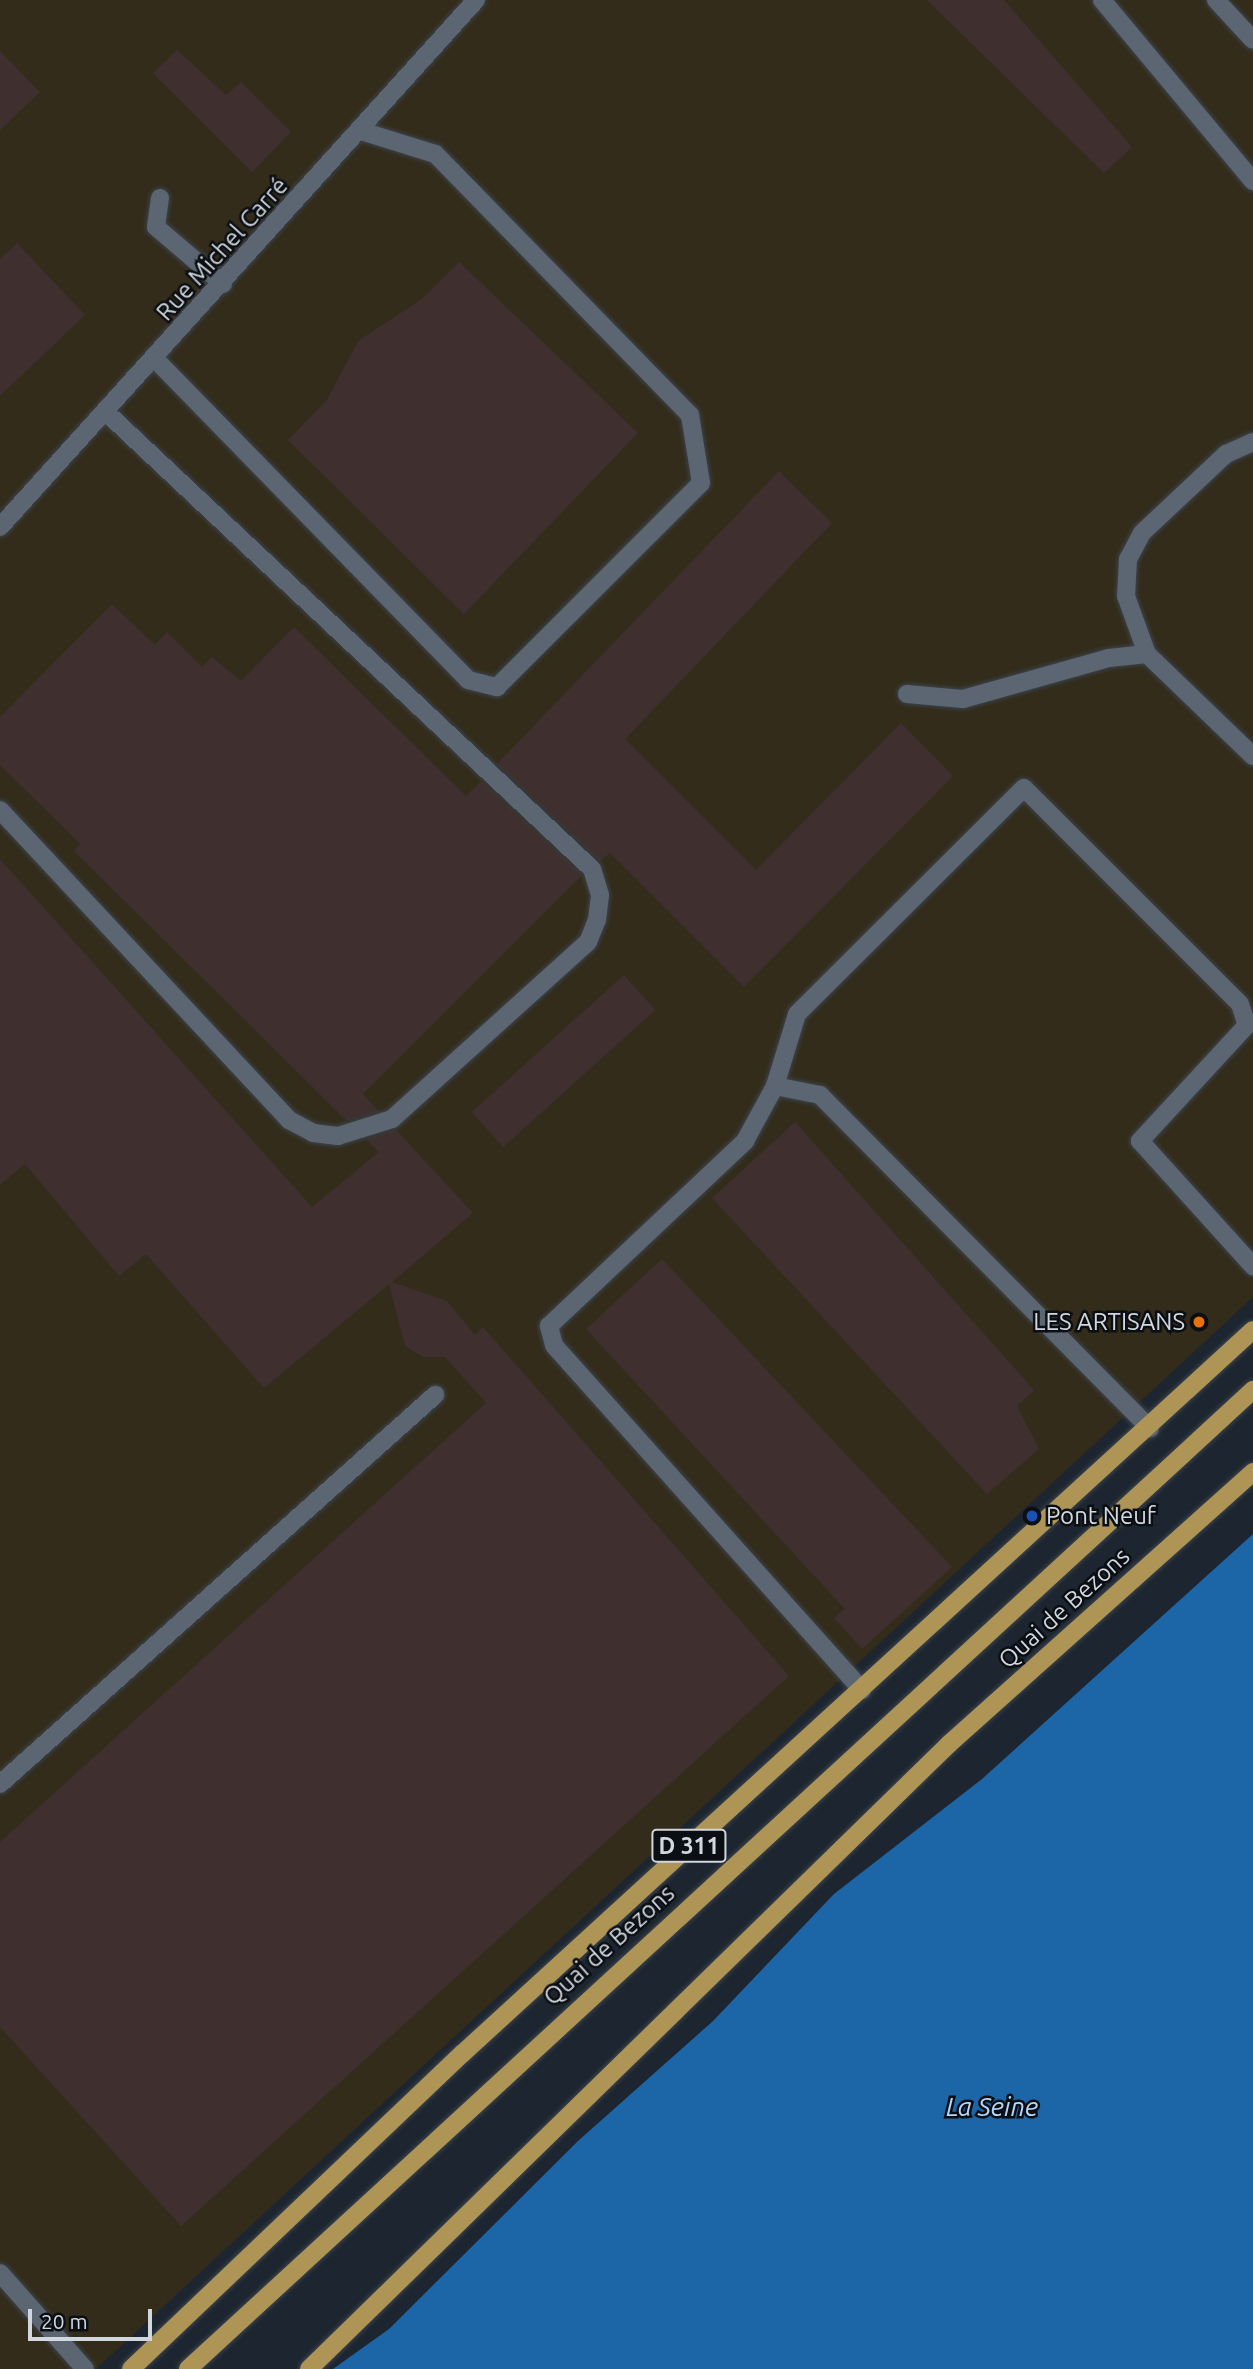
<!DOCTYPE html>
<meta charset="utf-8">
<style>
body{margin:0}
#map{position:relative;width:1253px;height:2369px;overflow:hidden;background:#1d2630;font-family:Ubuntu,sans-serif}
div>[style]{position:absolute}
.industrial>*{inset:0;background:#332c1b}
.water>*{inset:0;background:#1c65a6}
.building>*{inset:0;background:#3f302f;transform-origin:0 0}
.roads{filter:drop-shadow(0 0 2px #3c434b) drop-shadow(0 0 2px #3c434b)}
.lane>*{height:18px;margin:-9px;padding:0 9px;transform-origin:9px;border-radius:9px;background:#5c6672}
.street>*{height:18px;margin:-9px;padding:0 9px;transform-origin:9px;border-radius:9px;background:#5c6672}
.secondary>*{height:18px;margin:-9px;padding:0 9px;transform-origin:9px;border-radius:9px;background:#5c6672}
.primary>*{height:18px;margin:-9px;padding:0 9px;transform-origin:9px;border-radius:9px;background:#af9555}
.dots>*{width:19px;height:19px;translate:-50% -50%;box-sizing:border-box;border:4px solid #0b0f13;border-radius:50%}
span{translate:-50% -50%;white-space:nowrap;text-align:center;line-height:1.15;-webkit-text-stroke:5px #0b0f13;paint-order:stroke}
.shield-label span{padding:2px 5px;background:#0b0f13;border:2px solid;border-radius:5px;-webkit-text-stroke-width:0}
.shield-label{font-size:23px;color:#d1d7de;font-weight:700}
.street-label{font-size:24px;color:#d1d7de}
.poi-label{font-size:24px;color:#d1d7de}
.right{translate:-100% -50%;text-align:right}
.left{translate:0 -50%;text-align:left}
.water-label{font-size:26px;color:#b5d7fb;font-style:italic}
.scale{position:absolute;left:28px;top:2309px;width:124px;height:32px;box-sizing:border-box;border:4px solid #d1d7de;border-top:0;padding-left:9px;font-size:21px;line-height:24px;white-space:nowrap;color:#d1d7de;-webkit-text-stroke:5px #0b0f13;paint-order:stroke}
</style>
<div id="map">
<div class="industrial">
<i style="clip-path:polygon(0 0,1253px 0,1253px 1297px,96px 2369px,0 2369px)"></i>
</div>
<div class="water">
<i style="clip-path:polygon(1253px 1534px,1253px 2369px,333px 2369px,389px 2329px,578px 2141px,713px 2021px,834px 1894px,982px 1779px)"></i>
</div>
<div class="building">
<i style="clip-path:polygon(927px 0,1004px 0,1132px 147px,1104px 173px)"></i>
<i style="clip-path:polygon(177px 50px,226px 95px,241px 82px,291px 132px,252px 172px,153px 73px)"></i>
<i style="clip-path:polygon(0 51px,40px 92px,0 130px)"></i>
<i style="clip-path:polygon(17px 243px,85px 315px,0 396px,0 259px)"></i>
<i style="clip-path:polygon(459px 262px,638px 433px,464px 614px,288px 440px,327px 400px,358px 341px,422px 299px)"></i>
<i style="clip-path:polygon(779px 471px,832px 523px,625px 739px,756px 870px,901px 723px,953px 776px,744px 987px,610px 853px,600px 861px,497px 764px)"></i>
<i style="clip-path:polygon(112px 604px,155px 645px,167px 632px,202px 667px,212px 657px,241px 681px,294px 627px,466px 796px,481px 781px,582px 875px,363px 1094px,379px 1111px,347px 1121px,74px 851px,80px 844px,0 765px,0 717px)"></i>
<i style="clip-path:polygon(0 859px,312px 1207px,379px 1152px,366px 1139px,396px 1130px,473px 1213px,392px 1282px,447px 1301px,475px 1335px,483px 1327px,789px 1676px,181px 2226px,0 2027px,0 1842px,486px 1403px,445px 1357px,423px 1357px,405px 1346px,389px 1284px,264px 1388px,146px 1254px,119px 1276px,25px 1164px,0 1185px)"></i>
<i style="left:624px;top:975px;width:47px;height:205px;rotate:48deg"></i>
<i style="clip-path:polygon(795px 1122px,1034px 1390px,1017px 1406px,1039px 1449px,987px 1494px,712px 1198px)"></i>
<i style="clip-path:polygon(662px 1259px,952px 1567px,862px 1649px,834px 1618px,845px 1609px,586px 1329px)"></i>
</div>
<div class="roads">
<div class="lane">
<i style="left:1216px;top:0;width:54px;rotate:47.2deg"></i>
<i style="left:160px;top:198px;width:29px;rotate:98deg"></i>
<i style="left:156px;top:227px;width:88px;rotate:40.4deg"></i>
<i style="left:155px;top:359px;width:448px;rotate:45.7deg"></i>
<i style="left:468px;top:680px;width:30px;rotate:14deg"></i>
<i style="left:497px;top:687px;width:288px;rotate:-45deg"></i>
<i style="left:701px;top:483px;width:69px;rotate:-99.2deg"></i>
<i style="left:690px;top:415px;width:365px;rotate:-134.3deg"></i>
<i style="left:435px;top:154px;width:77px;rotate:-162.7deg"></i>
<i style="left:1253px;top:442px;width:30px;rotate:156deg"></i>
<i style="left:1226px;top:454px;width:115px;rotate:136.8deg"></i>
<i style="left:1142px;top:533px;width:30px;rotate:118deg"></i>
<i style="left:1128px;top:559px;width:37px;rotate:93deg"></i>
<i style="left:1126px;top:596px;width:62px;rotate:70.1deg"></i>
<i style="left:1147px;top:654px;width:147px;rotate:43.9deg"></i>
<i style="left:907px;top:694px;width:56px;rotate:5.1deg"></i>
<i style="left:963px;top:699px;width:152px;rotate:-15.7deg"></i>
<i style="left:1109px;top:658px;width:38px;rotate:-6deg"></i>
<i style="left:0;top:810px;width:424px;rotate:47deg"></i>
<i style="left:289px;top:1120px;width:27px;rotate:28deg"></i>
<i style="left:313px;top:1133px;width:25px;rotate:7deg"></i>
<i style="left:338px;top:1136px;width:57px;rotate:-17.5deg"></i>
<i style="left:392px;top:1119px;width:264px;rotate:-42.1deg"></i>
<i style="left:588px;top:942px;width:24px;rotate:-68deg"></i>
<i style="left:597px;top:920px;width:25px;rotate:-83deg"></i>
<i style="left:600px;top:895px;width:27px;rotate:-107deg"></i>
<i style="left:592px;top:869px;width:666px;rotate:-136.77deg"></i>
<i style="left:775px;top:1086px;width:46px;rotate:11.3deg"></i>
<i style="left:820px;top:1095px;width:469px;rotate:45.3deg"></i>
<i style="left:862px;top:1690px;width:462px;rotate:-131.8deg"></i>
<i style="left:554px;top:1345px;width:20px;rotate:-105deg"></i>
<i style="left:549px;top:1326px;width:270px;rotate:-43.3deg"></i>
<i style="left:745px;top:1141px;width:63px;rotate:-61.4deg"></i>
<i style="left:775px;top:1086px;width:75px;rotate:-73deg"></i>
<i style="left:797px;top:1014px;width:320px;rotate:-44.9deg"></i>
<i style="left:1024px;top:788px;width:305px;rotate:45deg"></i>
<i style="left:1240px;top:1004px;width:22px;rotate:72deg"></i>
<i style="left:1247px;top:1025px;width:158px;rotate:132.7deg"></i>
<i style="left:1140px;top:1141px;width:169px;rotate:47.9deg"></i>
<i style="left:0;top:1784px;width:584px;rotate:-41.8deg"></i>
<i style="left:0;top:2273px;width:128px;rotate:48.5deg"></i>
</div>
<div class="street">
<i style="left:0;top:527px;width:710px;rotate:-47.91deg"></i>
</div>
<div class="secondary">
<i style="left:1102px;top:0;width:236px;rotate:50.2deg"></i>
</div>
<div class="primary">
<i style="left:131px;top:2369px;width:457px;rotate:-43.6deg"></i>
<i style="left:462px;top:2054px;width:1072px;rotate:-42.47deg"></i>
<i style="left:188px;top:2369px;width:1447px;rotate:-42.59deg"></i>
<i style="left:309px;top:2369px;width:895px;rotate:-44.32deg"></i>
<i style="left:949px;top:1744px;width:408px;rotate:-41.8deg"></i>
</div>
</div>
<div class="dots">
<i style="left:1199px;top:1322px;background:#e8710a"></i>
<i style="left:1032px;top:1516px;background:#1a4fb4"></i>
</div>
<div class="shield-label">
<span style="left:689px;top:1846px">D 311</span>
</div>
<div class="street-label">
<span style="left:222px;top:249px;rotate:-48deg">Rue Michel Carré</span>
<span style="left:1064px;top:1608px;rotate:-42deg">Quai de Bezons</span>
<span style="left:609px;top:1945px;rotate:-42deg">Quai de Bezons</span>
</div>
<div class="poi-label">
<span class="right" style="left:1185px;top:1322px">LES ARTISANS</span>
<span class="left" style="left:1046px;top:1516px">Pont Neuf</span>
</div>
<div class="water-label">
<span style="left:992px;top:2107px">La Seine</span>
</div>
<div class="scale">20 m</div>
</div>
